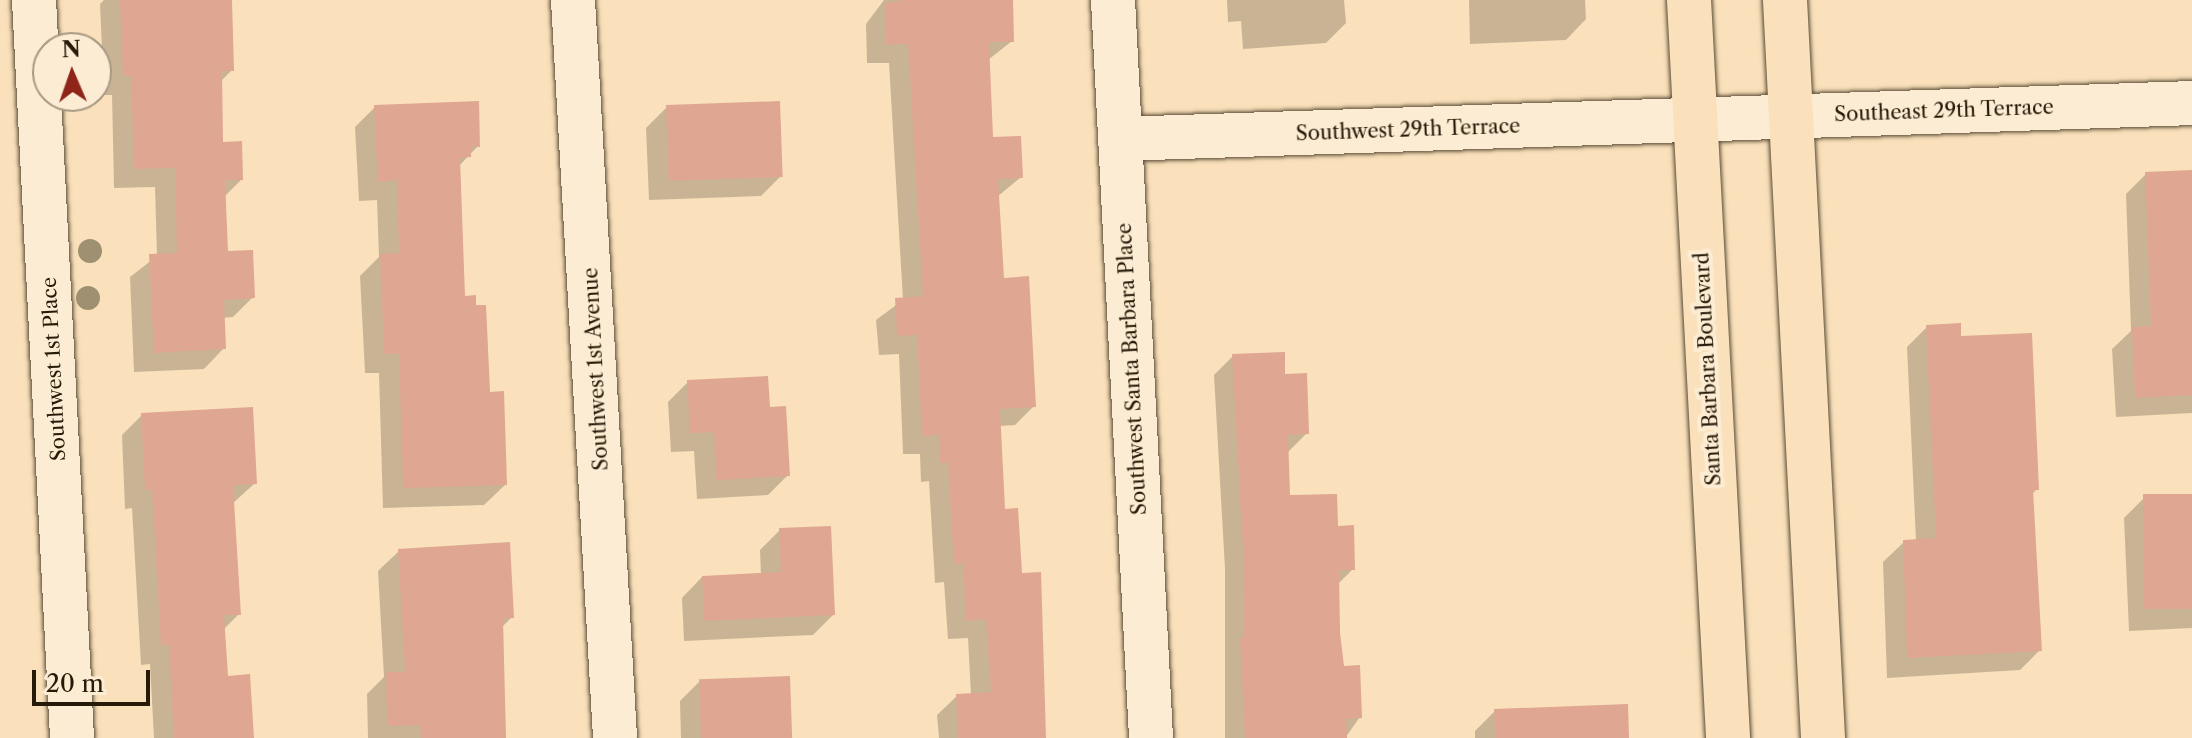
<!DOCTYPE html>
<style>
body{margin:0}
#map{position:relative;width:2192px;height:738px;overflow:hidden;background:#fae1bb;font-family:"Libre Caslon Text",serif}
div>[style]{position:absolute}
.shadow>*{inset:0;background:#0003}
.building>*{inset:0;background:#dfa692;transform-origin:0 0}
.roads{filter:drop-shadow(0 0 2px #5b4c36) drop-shadow(0 0 2px #5b4c36)}
.minor>*{height:44px;margin:-22px;padding:0 22px;transform-origin:22px;border-radius:22px;background:#fcecd3}
.major>*{height:44px;margin:-22px;padding:0 22px;transform-origin:22px;border-radius:22px;background:#fae1bb}
.trees>*{width:24px;height:24px;margin:-12px;border-radius:50%;background:#9e9070}
span{translate:-50% -50%;white-space:nowrap;text-align:center;line-height:1.15;-webkit-text-stroke:8px #fcecd3;paint-order:stroke}
.street-label{font-size:20px;color:#261a09}
.north{position:absolute;left:32px;top:32px;width:80px;height:80px;box-sizing:border-box;background:#fcecd3;border:2px solid #a69882;border-radius:50%;rotate:358deg;font-size:22px;font-weight:700;line-height:32px;text-align:center;color:#261a09}
.north::after{content:'';display:block;margin:auto;width:28px;height:36px;background:#8f2418;clip-path:polygon(50% 0,100% 100%,50% 72%,0 100%)}
.scale{position:absolute;left:32px;top:670px;width:118px;height:36px;box-sizing:border-box;border:4px solid #261a09;border-top:0;padding-left:10px;font-size:24px;line-height:28px;white-space:nowrap;color:#261a09;-webkit-text-stroke:6px #fcecd3;paint-order:stroke}
</style>
<div id="map">
<div class="shadow">
<i style="clip-path:polygon(104px 0,230px 0,232px 70px,220px 82px,221px 144px,241px 180px,224px 197px,226px 253px,253px 297px,233px 317px,222px 318px,224px 348px,204px 369px,134px 372px,130px 277px,157px 256px,155px 187px,114px 188px,112px 95px,104px 95px,100px 4px)"></i>
<i style="clip-path:polygon(884px 0,1011px 0,1012px 41px,988px 60px,992px 139px,1021px 177px,997px 197px,1002px 280px,1034px 406px,1015px 425px,999px 426px,1003px 511px,1020px 575px,1044px 738px,939px 738px,937px 715px,957px 696px,971px 695px,968px 638px,948px 639px,944px 582px,935px 583px,929px 481px,921px 482px,920px 454px,903px 454px,899px 354px,879px 355px,876px 320px,903px 300px,889px 63px,867px 63px,866px 24px)"></i>
<i style="clip-path:polygon(1227px 0,1344px 0,1346px 23px,1326px 43px,1243px 49px,1241px 21px,1228px 22px)"></i>
<i style="clip-path:polygon(1469px 0,1585px 0,1586px 19px,1566px 40px,1470px 44px)"></i>
<i style="clip-path:polygon(375px 107px,478px 146px,458px 167px,463px 298px,488px 394px,505px 485px,484px 505px,383px 508px,379px 373px,365px 373px,360px 276px,379px 257px,377px 200px,359px 201px,355px 127px)"></i>
<i style="clip-path:polygon(667px 107px,781px 176px,761px 196px,649px 200px,646px 128px)"></i>
<i style="clip-path:polygon(2192px 172px,2192px 413px,2116px 417px,2112px 349px,2131px 331px,2126px 194px,2146px 174px)"></i>
<i style="clip-path:polygon(1927px 327px,1959px 338px,2037px 489px,2031px 495px,2040px 650px,2020px 670px,1887px 678px,1883px 562px,1904px 542px,1916px 541px,1907px 347px)"></i>
<i style="clip-path:polygon(1233px 356px,1283px 376px,1307px 433px,1288px 452px,1288px 497px,1336px 528px,1353px 569px,1337px 585px,1342px 668px,1360px 717px,1345px 738px,1225px 738px,1225px 569px,1214px 375px)"></i>
<i style="clip-path:polygon(688px 382px,768px 409px,788px 475px,768px 495px,697px 499px,694px 451px,671px 452px,668px 402px)"></i>
<i style="clip-path:polygon(142px 415px,254px 484px,232px 504px,239px 614px,223px 630px,226px 678px,252px 738px,154px 738px,150px 664px,141px 665px,132px 508px,125px 509px,122px 435px)"></i>
<i style="clip-path:polygon(2192px 496px,2192px 628px,2129px 631px,2124px 518px,2144px 498px)"></i>
<i style="clip-path:polygon(780px 530px,833px 615px,813px 635px,684px 641px,682px 598px,702px 577px,761px 575px,760px 550px)"></i>
<i style="clip-path:polygon(399px 551px,512px 617px,501px 628px,504px 738px,368px 738px,367px 694px,384px 677px,378px 571px)"></i>
<i style="clip-path:polygon(700px 681px,790px 738px,681px 738px,680px 701px)"></i>
<i style="clip-path:polygon(1495px 711px,1627px 738px,1475px 738px,1475px 731px)"></i>
</div>
<div class="building">
<i style="clip-path:polygon(120px 0,232px 0,234px 71px,222px 71px,223px 142px,242px 141px,243px 180px,225px 180px,228px 251px,253px 250px,255px 298px,224px 300px,226px 349px,154px 353px,149px 254px,177px 253px,175px 168px,134px 169px,131px 76px,123px 76px)"></i>
<i style="clip-path:polygon(903px 0,1013px 0,1014px 42px,989px 42px,993px 137px,1021px 136px,1023px 178px,998px 179px,1004px 278px,1029px 276px,1036px 407px,1000px 409px,1005px 509px,1018px 508px,1022px 573px,1041px 572px,1046px 738px,958px 738px,956px 694px,991px 692px,986px 619px,966px 621px,963px 563px,954px 564px,948px 463px,940px 463px,939px 435px,922px 436px,917px 335px,897px 336px,895px 298px,923px 296px,908px 44px,886px 45px,885px 3px)"></i>
<i style="clip-path:polygon(479px 101px,480px 147px,471px 146px,471px 157px,460px 158px,465px 296px,476px 295px,476px 305px,486px 305px,490px 392px,504px 391px,507px 485px,403px 488px,399px 354px,384px 354px,380px 254px,399px 253px,397px 180px,378px 182px,374px 105px)"></i>
<i style="left:780px;top:101px;width:76px;height:114px;rotate:88deg"></i>
<i style="clip-path:polygon(2192px 170px,2192px 395px,2135px 398px,2132px 327px,2151px 326px,2145px 172px)"></i>
<i style="clip-path:polygon(1961px 323px,1961px 336px,2032px 333px,2039px 490px,2033px 490px,2042px 651px,1907px 658px,1903px 540px,1936px 538px,1926px 325px)"></i>
<i style="clip-path:polygon(1285px 352px,1285px 374px,1307px 373px,1309px 434px,1288px 435px,1290px 495px,1337px 494px,1338px 526px,1354px 525px,1355px 570px,1339px 570px,1340px 633px,1344px 666px,1360px 665px,1362px 718px,1346px 719px,1347px 738px,1245px 738px,1240px 638px,1244px 638px,1243px 549px,1232px 354px)"></i>
<i style="clip-path:polygon(768px 376px,770px 407px,786px 406px,790px 476px,716px 480px,714px 432px,690px 433px,687px 380px)"></i>
<i style="clip-path:polygon(253px 407px,257px 484px,233px 485px,241px 615px,224px 615px,228px 676px,250px 674px,254px 738px,174px 738px,169px 645px,161px 645px,152px 489px,145px 490px,141px 413px)"></i>
<i style="left:2192px;top:494px;width:115px;height:49px;rotate:90deg"></i>
<i style="clip-path:polygon(831px 526px,835px 615px,704px 621px,702px 576px,781px 572px,779px 528px)"></i>
<i style="clip-path:polygon(510px 542px,514px 618px,503px 619px,506px 738px,421px 738px,420px 725px,387px 726px,386px 672px,405px 672px,398px 549px)"></i>
<i style="left:790px;top:676px;width:62px;height:91px;rotate:88deg"></i>
<i style="clip-path:polygon(1628px 704px,1629px 738px,1495px 738px,1494px 709px)"></i>
</div>
<div class="roads">
<div class="minor">
<i style="left:34px;top:0;width:739px;rotate:87.05deg"></i>
<i style="left:573px;top:0;width:739px;rotate:86.74deg"></i>
<i style="left:1113px;top:0;width:739px;rotate:87.05deg"></i>
<i style="left:1120px;top:139px;width:1073px;rotate:-1.92deg"></i>
</div>
<div class="major">
<i style="left:1689px;top:0;width:739px;rotate:86.97deg"></i>
<i style="left:1785px;top:0;width:739px;rotate:87.05deg"></i>
</div>
</div>
<div class="trees">
<i style="left:90px;top:251px"></i>
<i style="left:88px;top:298px"></i>
</div>
<div class="street-label">
<span style="left:1944px;top:111px;rotate:-2deg">Southeast 29th Terrace</span>
<span style="left:1408px;top:130px;rotate:-2deg">Southwest 29th Terrace</span>
<span style="left:54px;top:369px;rotate:-93deg">Southwest 1st Place</span>
<span style="left:596px;top:369px;rotate:-93deg">Southwest 1st Avenue</span>
<span style="left:1132px;top:369px;rotate:-93deg">Southwest Santa Barbara Place</span>
<span style="left:1708px;top:369px;rotate:-93deg">Santa Barbara Boulevard</span>
</div>
<div class="north">N</div>
<div class="scale">20 m</div>
</div>
